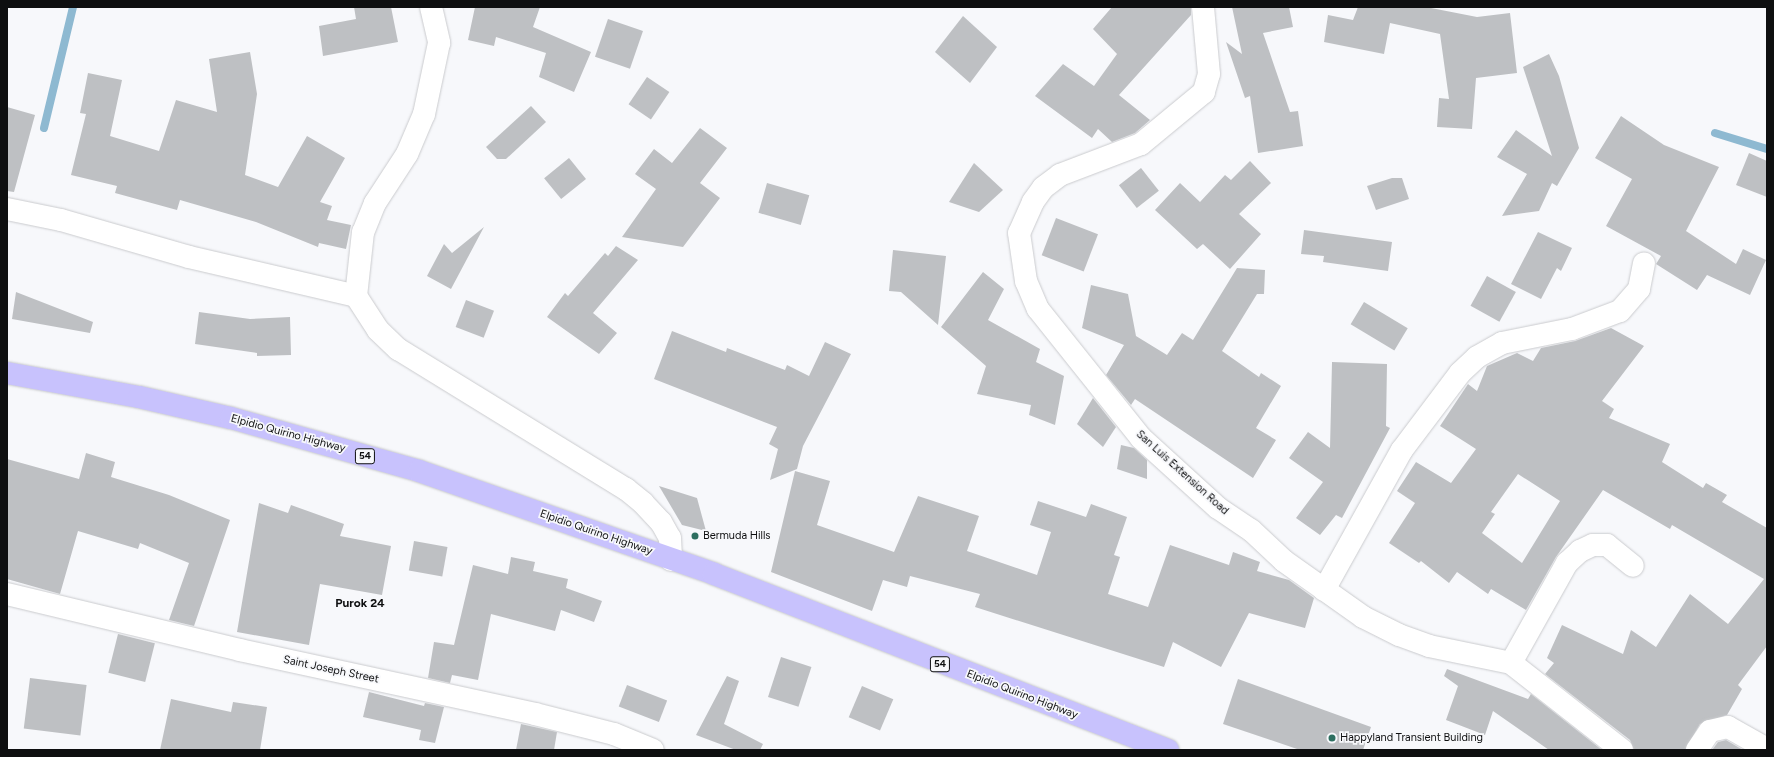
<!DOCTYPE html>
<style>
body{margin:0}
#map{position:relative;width:1774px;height:757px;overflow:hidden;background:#f7f8fb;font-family:Figtree,sans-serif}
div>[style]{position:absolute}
.stream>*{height:8px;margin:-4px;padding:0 4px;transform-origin:4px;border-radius:4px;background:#8eb9d1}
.building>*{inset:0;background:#bec0c3;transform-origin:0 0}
.roads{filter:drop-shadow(0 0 1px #cacbce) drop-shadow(0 0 1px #cacbce)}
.street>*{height:22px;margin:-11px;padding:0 11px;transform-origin:11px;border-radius:11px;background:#fff}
.highway>*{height:22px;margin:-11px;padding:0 11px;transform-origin:11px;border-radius:11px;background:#c8c2fd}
.dots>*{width:11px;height:11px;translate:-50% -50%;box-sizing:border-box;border:2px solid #f7f8fb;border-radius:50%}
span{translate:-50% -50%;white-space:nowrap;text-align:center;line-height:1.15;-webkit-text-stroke:3.5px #f7f8fb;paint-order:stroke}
.shield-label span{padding:1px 3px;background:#f7f8fb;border:1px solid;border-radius:3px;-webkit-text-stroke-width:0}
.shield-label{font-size:10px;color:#0e0f10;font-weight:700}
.street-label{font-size:11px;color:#0e0f10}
.poi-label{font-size:11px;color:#0e0f10}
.left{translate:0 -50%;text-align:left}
.neighbourhood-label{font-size:12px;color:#0e0f10;font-weight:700}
.frame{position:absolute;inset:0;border:8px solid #0e0f10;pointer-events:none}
</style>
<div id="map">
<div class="stream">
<i style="left:44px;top:128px;width:124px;rotate:-76.5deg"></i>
<i style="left:1715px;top:133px;width:54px;rotate:17.1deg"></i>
</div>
<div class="building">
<i style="clip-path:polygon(354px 7px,391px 7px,398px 42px,323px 56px,319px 26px,356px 19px)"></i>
<i style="clip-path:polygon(475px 7px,540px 7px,533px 27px,591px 52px,574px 92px,539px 77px,546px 53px,496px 37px,494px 46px,468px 40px)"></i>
<i style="clip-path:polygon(1112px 7px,1191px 7px,1191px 15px,1119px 95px,1150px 120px,1135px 133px,1112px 142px,1098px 129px,1092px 138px,1035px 96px,1063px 64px,1094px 86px,1117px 54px,1093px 29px)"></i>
<i style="clip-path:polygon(1232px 7px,1289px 7px,1293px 27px,1263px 33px,1290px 112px,1298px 111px,1303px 146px,1258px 153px,1250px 96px,1245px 98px,1226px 42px,1242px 54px)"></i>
<i style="clip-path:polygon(1358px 7px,1426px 7px,1477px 17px,1510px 13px,1517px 73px,1476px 78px,1472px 129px,1437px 127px,1439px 98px,1449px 99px,1440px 34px,1390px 23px,1384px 54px,1324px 42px,1328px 15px,1353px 20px)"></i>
<i style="clip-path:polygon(963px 16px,997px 47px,970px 83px,935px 52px)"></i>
<i style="left:608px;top:19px;width:37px;height:40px;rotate:19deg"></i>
<i style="clip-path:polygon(250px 52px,257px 94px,245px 175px,278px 187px,307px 136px,345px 158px,320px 202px,332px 206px,327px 220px,351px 225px,346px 249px,319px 243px,318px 247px,256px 222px,180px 200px,177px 210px,115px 193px,117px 186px,71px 175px,86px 114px,80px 113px,88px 73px,122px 80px,110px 136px,159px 151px,176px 100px,217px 112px,209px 59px)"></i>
<i style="clip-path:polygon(1549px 54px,1559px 76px,1579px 148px,1557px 186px,1552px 183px,1539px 211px,1502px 216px,1527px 174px,1497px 157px,1516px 130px,1552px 156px,1523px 67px)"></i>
<i style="left:647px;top:77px;width:27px;height:33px;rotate:34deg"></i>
<i style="clip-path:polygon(531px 106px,546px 122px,506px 159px,497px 159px,486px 147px)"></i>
<i style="clip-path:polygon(7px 107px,35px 115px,14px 192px,7px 191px)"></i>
<i style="clip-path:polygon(1621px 116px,1664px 145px,1719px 167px,1686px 231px,1736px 264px,1743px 249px,1766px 260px,1750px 295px,1707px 275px,1697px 290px,1656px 264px,1661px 256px,1606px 226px,1632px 179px,1595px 158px)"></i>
<i style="clip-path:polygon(700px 128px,727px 148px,700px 183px,720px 198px,683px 247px,622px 237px,656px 189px,635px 174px,654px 149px,672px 163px)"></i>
<i style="clip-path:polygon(1749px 153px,1767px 161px,1767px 197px,1736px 185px)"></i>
<i style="left:569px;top:158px;width:27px;height:32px;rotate:51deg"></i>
<i style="clip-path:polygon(1250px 161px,1271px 183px,1239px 214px,1261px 234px,1230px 269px,1203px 244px,1197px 249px,1155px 210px,1180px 183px,1200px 202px,1225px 175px,1231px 180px)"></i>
<i style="clip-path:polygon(974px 163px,1003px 190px,979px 212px,949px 202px)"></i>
<i style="left:1141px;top:168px;width:29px;height:28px;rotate:52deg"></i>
<i style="clip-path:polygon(1392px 178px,1402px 178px,1409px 199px,1376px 210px,1367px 186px)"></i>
<i style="left:767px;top:183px;width:44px;height:31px;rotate:16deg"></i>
<i style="left:1056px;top:218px;width:45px;height:40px;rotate:21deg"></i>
<i style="clip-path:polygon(484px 227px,451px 289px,427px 276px,444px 244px,452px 253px)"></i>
<i style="clip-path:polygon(1304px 230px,1392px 242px,1388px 271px,1323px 262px,1324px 256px,1301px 254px)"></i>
<i style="clip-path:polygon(1538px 232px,1572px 248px,1561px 271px,1557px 268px,1541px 299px,1511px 284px)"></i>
<i style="clip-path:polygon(616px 246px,638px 260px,593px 313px,617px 333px,599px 354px,547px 317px,565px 293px,568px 296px,605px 253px,608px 256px)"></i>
<i style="clip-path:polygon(893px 250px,946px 256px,938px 325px,901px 292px,889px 291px)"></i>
<i style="clip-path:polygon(1237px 268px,1265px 270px,1264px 294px,1257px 294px,1222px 351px,1259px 377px,1261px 373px,1281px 386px,1256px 428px,1276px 440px,1253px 478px,1135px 399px,1131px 405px,1106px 375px,1124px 345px,1082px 328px,1091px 285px,1128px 294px,1136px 336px,1167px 355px,1182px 333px,1193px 340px)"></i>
<i style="clip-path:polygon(983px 272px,1004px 289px,988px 320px,1040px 349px,1036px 362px,1064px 376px,1055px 425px,1029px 415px,1031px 405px,977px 394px,986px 366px,941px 327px)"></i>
<i style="left:1487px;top:276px;width:33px;height:34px;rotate:29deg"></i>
<i style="clip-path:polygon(16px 292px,93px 322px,90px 333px,12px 319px)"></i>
<i style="left:466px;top:300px;width:30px;height:29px;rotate:21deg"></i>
<i style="left:1364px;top:302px;width:51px;height:26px;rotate:31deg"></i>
<i style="clip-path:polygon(199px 312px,250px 319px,290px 317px,291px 355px,257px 356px,257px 353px,195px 344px)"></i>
<i style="clip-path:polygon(evenodd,1611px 328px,1644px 346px,1602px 401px,1614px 409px,1609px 418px,1670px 444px,1662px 462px,1703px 488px,1706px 483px,1727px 495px,1722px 502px,1767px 528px,1767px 646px,1738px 685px,1742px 689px,1727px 715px,1700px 724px,1685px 750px,1634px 750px,1630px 740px,1545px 674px,1554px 663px,1547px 658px,1562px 625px,1623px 654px,1631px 630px,1656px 647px,1690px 594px,1728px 624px,1764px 579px,1672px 525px,1670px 529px,1603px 490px,1556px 557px,1526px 610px,1491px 589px,1488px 594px,1457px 572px,1449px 583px,1421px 561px,1419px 563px,1389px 543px,1415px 503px,1397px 491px,1416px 462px,1451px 483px,1476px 449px,1440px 426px,1468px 384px,1477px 391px,1487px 366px,1517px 353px,1533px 361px,1541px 348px,1575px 341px,1611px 328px,1518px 474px,1560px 501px,1522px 563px,1482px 533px,1495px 514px,1491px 512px,1518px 474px)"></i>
<i style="clip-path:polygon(672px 331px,726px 352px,727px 348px,785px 370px,787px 365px,809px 376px,825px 342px,851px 354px,803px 446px,797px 469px,770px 480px,778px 449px,769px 444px,777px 427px,654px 379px)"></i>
<i style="clip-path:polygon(1332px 362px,1387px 364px,1386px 426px,1390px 428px,1342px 518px,1336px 515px,1320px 535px,1296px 518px,1323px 482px,1289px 458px,1308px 432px,1330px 448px)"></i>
<i style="clip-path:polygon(1093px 398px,1116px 427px,1103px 447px,1077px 424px)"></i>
<i style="clip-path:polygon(1121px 445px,1134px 448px,1147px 460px,1147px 479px,1117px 469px)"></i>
<i style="clip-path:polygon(86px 453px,115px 462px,111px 477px,169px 495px,230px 520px,194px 626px,169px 620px,189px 563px,140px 543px,138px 549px,78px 531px,60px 594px,7px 579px,7px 459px,79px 479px)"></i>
<i style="clip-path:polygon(795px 471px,830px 481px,817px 525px,894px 552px,918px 496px,979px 516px,967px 551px,1037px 575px,1051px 532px,1030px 525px,1038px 501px,1086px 517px,1091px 504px,1127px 517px,1114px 555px,1120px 557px,1108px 594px,1148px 607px,1170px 545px,1229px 565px,1233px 552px,1260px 562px,1257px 571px,1289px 580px,1314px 598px,1305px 628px,1249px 613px,1221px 667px,1173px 642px,1164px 667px,975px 607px,980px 594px,910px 576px,907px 587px,883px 580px,872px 611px,771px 572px)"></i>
<i style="clip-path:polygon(659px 486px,697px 498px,706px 531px,682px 525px)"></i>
<i style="clip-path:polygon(259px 503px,288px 513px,291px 505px,344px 524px,340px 536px,391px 546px,382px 595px,320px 584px,309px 645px,237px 632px)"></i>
<i style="left:414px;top:541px;width:34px;height:30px;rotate:10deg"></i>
<i style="clip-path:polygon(511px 557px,535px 562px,533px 571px,568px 579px,566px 588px,602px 601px,594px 622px,561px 610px,555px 631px,491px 614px,478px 680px,452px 675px,450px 683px,428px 678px,434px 642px,454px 645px,473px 565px,508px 574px)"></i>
<i style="left:118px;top:634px;width:38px;height:40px;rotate:14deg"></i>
<i style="left:781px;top:657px;width:32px;height:42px;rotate:18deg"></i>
<i style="clip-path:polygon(1447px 669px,1528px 699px,1531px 694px,1602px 750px,1549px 750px,1493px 711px,1485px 735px,1446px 720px,1458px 686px,1444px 676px)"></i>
<i style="clip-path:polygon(727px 676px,739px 681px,724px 724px,763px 744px,760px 750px,736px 750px,696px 735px)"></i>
<i style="left:30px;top:678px;width:57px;height:51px;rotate:7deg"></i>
<i style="clip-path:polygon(1238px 679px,1371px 727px,1363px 750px,1300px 750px,1223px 724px)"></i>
<i style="left:627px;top:685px;width:43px;height:23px;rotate:21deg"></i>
<i style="left:862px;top:686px;width:34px;height:34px;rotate:23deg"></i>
<i style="clip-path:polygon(369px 692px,424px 706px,425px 703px,444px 707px,435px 743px,419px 740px,421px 730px,363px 717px)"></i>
<i style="clip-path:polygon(171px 699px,231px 712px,233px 702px,267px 707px,260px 750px,160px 750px)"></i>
<i style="clip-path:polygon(521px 724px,557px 732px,554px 750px,516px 750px)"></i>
<i style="clip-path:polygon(1726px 740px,1743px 750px,1712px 750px,1718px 742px)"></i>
</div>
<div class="roads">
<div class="street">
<i style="left:431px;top:7px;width:37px;rotate:77deg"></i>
<i style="left:439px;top:43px;width:73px;rotate:101.9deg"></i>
<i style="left:424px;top:114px;width:43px;rotate:113deg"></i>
<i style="left:407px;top:154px;width:59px;rotate:123.1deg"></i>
<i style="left:375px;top:203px;width:31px;rotate:112deg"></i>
<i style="left:363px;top:232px;width:64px;rotate:96.2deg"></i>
<i style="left:356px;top:296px;width:40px;rotate:57.1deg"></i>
<i style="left:378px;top:330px;width:28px;rotate:44deg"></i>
<i style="left:398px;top:349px;width:268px;rotate:31.6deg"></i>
<i style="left:626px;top:489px;width:22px;rotate:39deg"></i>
<i style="left:643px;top:503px;width:26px;rotate:47deg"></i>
<i style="left:661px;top:522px;width:18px;rotate:61deg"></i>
<i style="left:670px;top:538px;width:22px;rotate:87deg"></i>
<i style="left:1203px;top:7px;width:67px;rotate:84.9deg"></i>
<i style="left:1209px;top:74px;width:19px;rotate:106deg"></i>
<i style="left:1204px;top:92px;width:82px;rotate:140.5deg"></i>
<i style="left:1141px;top:144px;width:87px;rotate:159.1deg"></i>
<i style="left:1060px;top:175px;width:21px;rotate:143deg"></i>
<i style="left:1043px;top:188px;width:17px;rotate:126deg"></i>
<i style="left:1033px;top:202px;width:34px;rotate:114deg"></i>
<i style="left:1019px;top:233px;width:49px;rotate:81.7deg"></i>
<i style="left:1026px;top:281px;width:30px;rotate:67deg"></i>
<i style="left:1038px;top:309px;width:165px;rotate:51.4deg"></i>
<i style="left:1141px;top:438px;width:104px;rotate:42.3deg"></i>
<i style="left:1218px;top:508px;width:40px;rotate:34deg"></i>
<i style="left:1251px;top:530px;width:45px;rotate:43.2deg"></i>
<i style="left:1284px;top:561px;width:97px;rotate:35.3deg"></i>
<i style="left:1363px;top:617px;width:40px;rotate:26.6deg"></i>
<i style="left:1399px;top:635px;width:32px;rotate:20deg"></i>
<i style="left:1429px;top:646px;width:84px;rotate:11.7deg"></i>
<i style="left:1511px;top:663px;width:141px;rotate:38.1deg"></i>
<i style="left:7px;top:209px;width:55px;rotate:11.5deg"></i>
<i style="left:61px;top:220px;width:133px;rotate:16.1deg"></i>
<i style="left:189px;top:257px;width:171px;rotate:13.1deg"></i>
<i style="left:1324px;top:590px;width:160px;rotate:-60.9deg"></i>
<i style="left:1402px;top:450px;width:96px;rotate:-53deg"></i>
<i style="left:1460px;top:373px;width:23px;rotate:-43deg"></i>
<i style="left:1477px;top:357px;width:29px;rotate:-29deg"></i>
<i style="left:1502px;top:343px;width:71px;rotate:-11.3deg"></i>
<i style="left:1572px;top:329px;width:51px;rotate:-20.6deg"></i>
<i style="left:1620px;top:311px;width:29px;rotate:-49deg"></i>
<i style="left:1639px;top:289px;width:26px;rotate:-79deg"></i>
<i style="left:7px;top:594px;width:240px;rotate:13.5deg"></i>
<i style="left:240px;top:650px;width:302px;rotate:12.2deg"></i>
<i style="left:535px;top:714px;width:81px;rotate:14.2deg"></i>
<i style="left:614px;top:734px;width:42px;rotate:22.3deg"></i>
<i style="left:1511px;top:663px;width:115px;rotate:-60.8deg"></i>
<i style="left:1567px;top:563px;width:18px;rotate:-43deg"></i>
<i style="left:1580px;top:551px;width:14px;rotate:-25deg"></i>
<i style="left:1593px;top:545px;width:14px"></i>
<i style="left:1607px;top:545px;width:33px;rotate:39deg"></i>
<i style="left:1697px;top:750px;width:23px;rotate:-56deg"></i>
<i style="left:1710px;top:731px;width:18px;rotate:-13deg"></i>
<i style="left:1728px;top:727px;width:45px;rotate:29.4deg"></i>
</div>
<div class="highway">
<i style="left:7px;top:373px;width:134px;rotate:10.3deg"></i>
<i style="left:139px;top:397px;width:94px;rotate:12.9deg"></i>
<i style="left:231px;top:418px;width:195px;rotate:15.7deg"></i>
<i style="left:419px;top:471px;width:312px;rotate:19.2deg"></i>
<i style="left:714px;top:574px;width:487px;rotate:21.2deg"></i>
</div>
</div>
<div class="dots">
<i style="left:695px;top:536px;background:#2d6f60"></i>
<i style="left:1332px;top:738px;background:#2d6f60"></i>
</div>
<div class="shield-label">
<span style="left:365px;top:456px">54</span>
<span style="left:940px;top:664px">54</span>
</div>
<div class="street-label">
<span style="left:288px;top:434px;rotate:15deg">Elpidio Quirino Highway</span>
<span style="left:1182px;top:473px;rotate:42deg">San Luis Extension Road</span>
<span style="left:596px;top:533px;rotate:19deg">Elpidio Quirino Highway</span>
<span style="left:331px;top:670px;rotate:12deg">Saint Joseph Street</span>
<span style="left:1022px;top:695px;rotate:21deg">Elpidio Quirino Highway</span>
</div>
<div class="poi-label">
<span class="left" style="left:703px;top:536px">Bermuda Hills</span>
<span class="left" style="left:1340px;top:738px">Happyland Transient Building</span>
</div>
<div class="neighbourhood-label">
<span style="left:360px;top:604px">Purok 24</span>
</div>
<div class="frame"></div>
</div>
